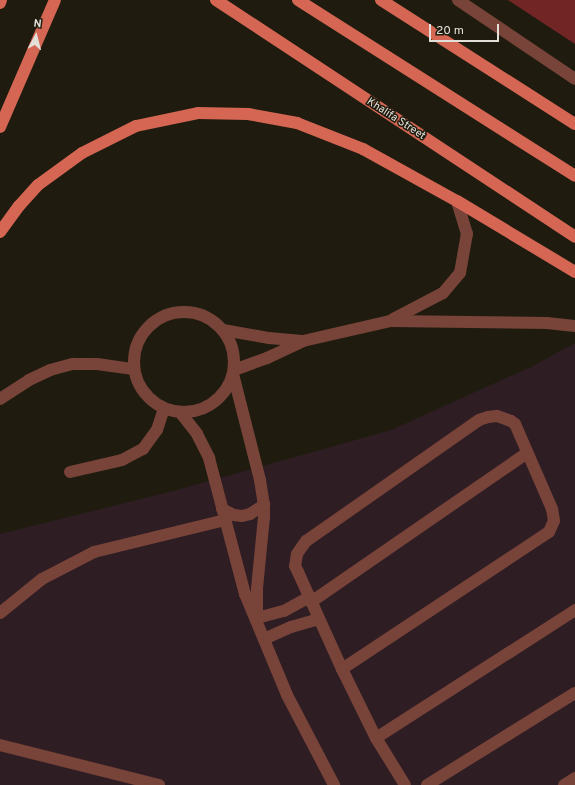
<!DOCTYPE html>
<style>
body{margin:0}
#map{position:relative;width:575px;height:785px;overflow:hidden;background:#1f1c0f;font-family:Overpass,sans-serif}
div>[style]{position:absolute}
.commercial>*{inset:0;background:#2e1d23}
.building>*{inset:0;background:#712525}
.lane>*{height:12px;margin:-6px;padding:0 6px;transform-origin:6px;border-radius:6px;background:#784339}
.lane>.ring{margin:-6px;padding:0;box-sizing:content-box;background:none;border:12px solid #784339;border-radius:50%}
.street>*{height:12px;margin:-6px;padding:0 6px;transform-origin:6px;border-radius:6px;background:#784339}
.primary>*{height:12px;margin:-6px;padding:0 6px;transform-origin:6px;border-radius:6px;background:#d46653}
span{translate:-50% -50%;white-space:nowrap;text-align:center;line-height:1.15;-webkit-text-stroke:3px #1f1c0f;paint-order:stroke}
.street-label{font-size:11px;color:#e2e0d8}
.north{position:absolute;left:16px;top:16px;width:40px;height:40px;-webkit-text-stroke:3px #1f1c0f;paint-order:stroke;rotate:7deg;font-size:11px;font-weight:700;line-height:16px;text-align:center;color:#e2e0d8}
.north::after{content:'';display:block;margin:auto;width:14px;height:18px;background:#e2e0d8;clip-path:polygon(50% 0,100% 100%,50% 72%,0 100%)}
.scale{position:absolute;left:429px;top:24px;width:70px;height:18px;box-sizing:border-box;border:2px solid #e2e0d8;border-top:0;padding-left:5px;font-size:12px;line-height:14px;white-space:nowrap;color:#e2e0d8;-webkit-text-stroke:3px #1f1c0f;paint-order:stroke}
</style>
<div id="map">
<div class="commercial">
<i style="clip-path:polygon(575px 343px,575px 785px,0 785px,0 534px,177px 490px,391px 430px,533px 366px)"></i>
</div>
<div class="building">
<i style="clip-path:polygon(508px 0,575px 0,575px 44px)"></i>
</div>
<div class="lane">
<i class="ring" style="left:134px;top:312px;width:88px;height:88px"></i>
<i style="left:393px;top:319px;width:56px;rotate:-27.5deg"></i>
<i style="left:443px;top:293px;width:26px;rotate:-50deg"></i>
<i style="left:460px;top:273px;width:40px;rotate:-80deg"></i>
<i style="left:467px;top:234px;width:34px;rotate:-107deg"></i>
<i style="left:223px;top:330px;width:47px;rotate:9.9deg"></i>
<i style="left:269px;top:338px;width:33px;rotate:5deg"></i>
<i style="left:234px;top:370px;width:35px;rotate:-20deg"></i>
<i style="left:267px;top:358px;width:40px;rotate:-25deg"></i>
<i style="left:303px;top:341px;width:89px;rotate:-12.9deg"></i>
<i style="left:390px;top:321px;width:157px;rotate:0.7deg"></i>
<i style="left:547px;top:323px;width:28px;rotate:6deg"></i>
<i style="left:233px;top:374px;width:109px;rotate:75.7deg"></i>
<i style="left:260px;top:480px;width:25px;rotate:81deg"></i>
<i style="left:264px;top:505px;width:12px;rotate:90deg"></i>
<i style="left:264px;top:517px;width:72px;rotate:95.6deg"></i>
<i style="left:257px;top:589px;width:26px;rotate:90deg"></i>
<i style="left:0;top:399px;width:35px;rotate:-33deg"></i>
<i style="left:29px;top:380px;width:23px;rotate:-25deg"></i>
<i style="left:50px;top:370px;width:24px;rotate:-15deg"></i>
<i style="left:73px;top:364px;width:24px"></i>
<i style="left:97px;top:364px;width:37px;rotate:8deg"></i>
<i style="left:180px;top:412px;width:28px;rotate:52deg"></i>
<i style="left:197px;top:434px;width:27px;rotate:63deg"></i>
<i style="left:209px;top:458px;width:141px;rotate:75.2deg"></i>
<i style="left:245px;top:594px;width:109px;rotate:67.4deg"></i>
<i style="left:287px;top:695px;width:102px;rotate:62.4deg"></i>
<i style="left:70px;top:472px;width:53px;rotate:-13deg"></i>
<i style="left:122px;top:460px;width:24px;rotate:-28deg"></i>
<i style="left:143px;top:449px;width:24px;rotate:-54deg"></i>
<i style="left:157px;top:430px;width:23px;rotate:-72deg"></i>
<i style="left:222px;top:509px;width:13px;rotate:27deg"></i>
<i style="left:234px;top:515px;width:8px;rotate:7deg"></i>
<i style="left:242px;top:516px;width:8px;rotate:-14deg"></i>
<i style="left:250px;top:514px;width:17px;rotate:-33deg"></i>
<i style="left:311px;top:602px;width:262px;rotate:-34.6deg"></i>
<i style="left:0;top:613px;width:54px;rotate:-39deg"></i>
<i style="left:42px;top:579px;width:59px;rotate:-27.4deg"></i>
<i style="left:94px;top:552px;width:135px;rotate:-13.7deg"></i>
<i style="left:257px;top:618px;width:28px;rotate:-15deg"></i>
<i style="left:284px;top:611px;width:29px;rotate:-29deg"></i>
<i style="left:264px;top:639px;width:30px;rotate:-24deg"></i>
<i style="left:291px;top:627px;width:29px;rotate:-16deg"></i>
<i style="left:342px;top:669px;width:248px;rotate:-33.5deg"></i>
<i style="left:549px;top:532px;width:12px;rotate:-66deg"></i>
<i style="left:554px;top:521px;width:12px;rotate:-99deg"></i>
<i style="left:552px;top:509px;width:93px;rotate:-113.5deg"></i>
<i style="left:515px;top:424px;width:5px;rotate:-143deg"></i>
<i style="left:511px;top:421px;width:15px;rotate:-160deg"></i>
<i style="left:497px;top:416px;width:9px;rotate:174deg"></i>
<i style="left:488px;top:417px;width:9px;rotate:162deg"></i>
<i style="left:479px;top:420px;width:211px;rotate:145deg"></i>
<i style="left:306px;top:541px;width:16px;rotate:125deg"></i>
<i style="left:297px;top:554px;width:12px;rotate:99deg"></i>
<i style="left:295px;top:566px;width:7px;rotate:63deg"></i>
<i style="left:298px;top:572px;width:107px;rotate:65.6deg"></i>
<i style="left:342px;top:669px;width:77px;rotate:63.8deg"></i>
<i style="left:376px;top:738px;width:55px;rotate:58.3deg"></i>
<i style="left:376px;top:738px;width:237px;rotate:-32.7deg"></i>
<i style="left:0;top:745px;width:164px;rotate:14.1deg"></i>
<i style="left:427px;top:785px;width:174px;rotate:-31.9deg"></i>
<i style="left:564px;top:785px;width:13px;rotate:-32deg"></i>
</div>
<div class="street">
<i style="left:458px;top:0;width:141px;rotate:34deg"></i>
</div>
<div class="primary">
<i style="left:216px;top:0;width:430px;rotate:33.4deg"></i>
<i style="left:298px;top:0;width:328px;rotate:32.4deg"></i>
<i style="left:381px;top:0;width:230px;rotate:32.6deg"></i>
<i style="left:0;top:3px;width:3px;rotate:-72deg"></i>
<i style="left:0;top:127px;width:138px;rotate:-66.6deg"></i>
<i style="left:0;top:232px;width:32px;rotate:-54deg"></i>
<i style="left:19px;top:206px;width:28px;rotate:-48deg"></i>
<i style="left:38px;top:185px;width:54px;rotate:-36deg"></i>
<i style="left:82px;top:153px;width:60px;rotate:-26.6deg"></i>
<i style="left:136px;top:126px;width:63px;rotate:-11.8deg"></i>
<i style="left:198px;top:113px;width:50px;rotate:1.1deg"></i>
<i style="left:248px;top:114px;width:50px;rotate:10.4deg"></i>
<i style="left:297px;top:123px;width:71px;rotate:21.5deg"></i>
<i style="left:363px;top:149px;width:107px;rotate:29deg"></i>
<i style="left:457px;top:201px;width:138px;rotate:31deg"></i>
</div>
<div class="street-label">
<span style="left:396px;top:119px;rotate:33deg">Khalifa Street</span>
</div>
<div class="north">N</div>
<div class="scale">20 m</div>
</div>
